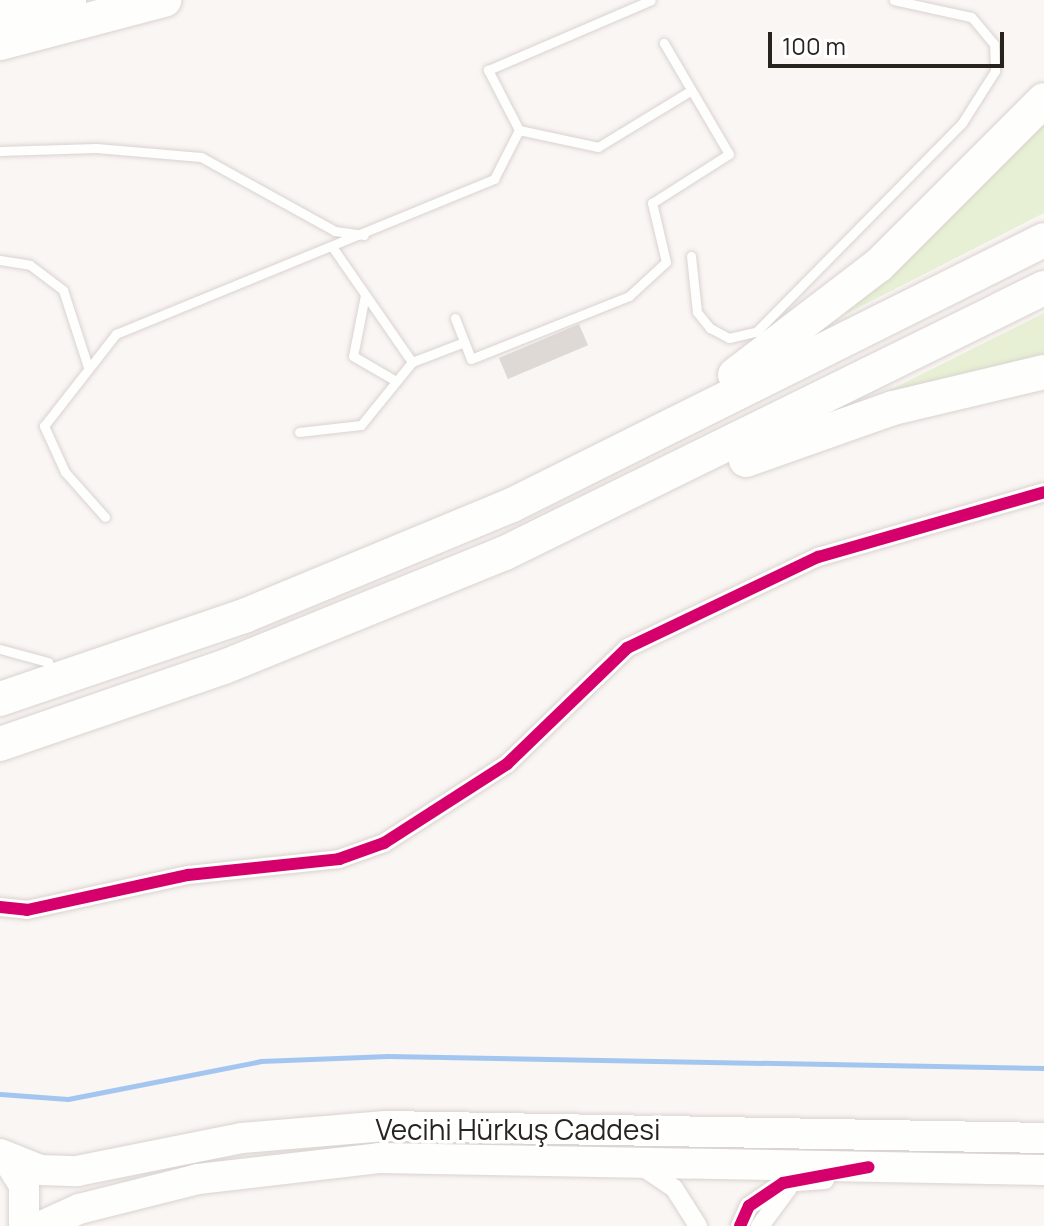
<!DOCTYPE html>
<meta charset="utf-8">
<style>
body{margin:0}
#map{position:relative;width:1044px;height:1226px;overflow:hidden;background:#faf6f3;font-family:Manrope,sans-serif}
div>[style]{position:absolute}
.green>*{inset:0;background:#e7f0d4}
.stream>*{height:5px;margin:-2.5px;padding:0 2.5px;transform-origin:2.5px;border-radius:2.5px;background:#a3c6f0}
.building>*{inset:0;background:#ded9d5;transform-origin:0 0}
.roads{filter:drop-shadow(0 0 2px #d9d3d0) drop-shadow(0 0 2px #d9d3d0)}
.lane>*{height:9px;margin:-4.5px;padding:0 4.5px;transform-origin:4.5px;border-radius:4.5px;background:#fefefd}
.street>*{height:18px;margin:-9px;padding:0 9px;transform-origin:9px;border-radius:9px;background:#fefefd}
.primary>*{height:30px;margin:-15px;padding:0 15px;transform-origin:15px;border-radius:15px;background:#fefefd}
.highway>*{height:34px;margin:-17px;padding:0 17px;transform-origin:17px;border-radius:17px;background:#fefefd}
.cycleway>*{height:12px;margin:-6px;padding:0 6px;transform-origin:6px;border-radius:6px;background:#d6006c}
span{translate:-50% -50%;white-space:nowrap;text-align:center;line-height:1.15;-webkit-text-stroke:7px #fff;paint-order:stroke}
.street-label{font-size:28px;color:#29231e}
.scale{position:absolute;left:768px;top:32px;width:236px;height:36px;box-sizing:border-box;border:4px solid #29231e;border-top:0;padding-left:10px;font-size:24px;line-height:28px;white-space:nowrap;color:#29231e;-webkit-text-stroke:6px #fff;paint-order:stroke}
</style>
<div id="map">
<div class="green">
<i style="clip-path:polygon(1044px 110px,1044px 213px,846px 314px,842px 308px)"></i>
<i style="clip-path:polygon(1044px 313px,1044px 360px,884px 393px)"></i>
</div>
<div class="stream">
<i style="left:0;top:1094px;width:68px;rotate:4.2deg"></i>
<i style="left:68px;top:1099px;width:197px;rotate:-11.1deg"></i>
<i style="left:261px;top:1061px;width:127px;rotate:-2.3deg"></i>
<i style="left:388px;top:1056px;width:656px;rotate:1.05deg"></i>
</div>
<div class="building">
<i style="left:579px;top:324px;width:23px;height:87px;rotate:67deg"></i>
</div>
<div class="roads">
<div class="lane">
<i style="left:519px;top:130px;width:81px;rotate:12.1deg"></i>
<i style="left:598px;top:147px;width:108px;rotate:-31.3deg"></i>
<i style="left:0;top:151px;width:96px;rotate:-1.8deg"></i>
<i style="left:96px;top:148px;width:105px;rotate:4.9deg"></i>
<i style="left:201px;top:157px;width:153px;rotate:28.9deg"></i>
<i style="left:335px;top:231px;width:29px;rotate:8deg"></i>
<i style="left:333px;top:248px;width:139px;rotate:55.3deg"></i>
<i style="left:691px;top:256px;width:56px;rotate:83.9deg"></i>
<i style="left:697px;top:312px;width:21px;rotate:51deg"></i>
<i style="left:710px;top:328px;width:21px;rotate:28deg"></i>
<i style="left:729px;top:338px;width:28px;rotate:-13deg"></i>
<i style="left:756px;top:332px;width:293px;rotate:-45.4deg"></i>
<i style="left:962px;top:123px;width:62px;rotate:-57.6deg"></i>
<i style="left:995px;top:71px;width:27px;rotate:-92deg"></i>
<i style="left:994px;top:44px;width:35px;rotate:-130deg"></i>
<i style="left:971px;top:17px;width:79px;rotate:-167.6deg"></i>
<i style="left:0;top:260px;width:30px;rotate:9deg"></i>
<i style="left:30px;top:265px;width:41px;rotate:37.1deg"></i>
<i style="left:63px;top:290px;width:81px;rotate:72deg"></i>
<i style="left:365px;top:295px;width:62px;rotate:101.1deg"></i>
<i style="left:353px;top:356px;width:50px;rotate:30.2deg"></i>
<i style="left:455px;top:318px;width:44px;rotate:68.7deg"></i>
<i style="left:471px;top:359px;width:170px;rotate:-21.7deg"></i>
<i style="left:629px;top:296px;width:50px;rotate:-42.6deg"></i>
<i style="left:666px;top:262px;width:61px;rotate:-103.3deg"></i>
<i style="left:652px;top:203px;width:91px;rotate:-32.5deg"></i>
<i style="left:729px;top:154px;width:129px;rotate:-120.4deg"></i>
<i style="left:299px;top:432px;width:62px;rotate:-6.4deg"></i>
<i style="left:361px;top:425px;width:81px;rotate:-51deg"></i>
<i style="left:412px;top:362px;width:56px;rotate:-21deg"></i>
<i style="left:105px;top:517px;width:60px;rotate:-131.6deg"></i>
<i style="left:65px;top:472px;width:51px;rotate:-114.5deg"></i>
<i style="left:44px;top:426px;width:117px;rotate:-52deg"></i>
<i style="left:116px;top:334px;width:409px;rotate:-22.3deg"></i>
<i style="left:494px;top:179px;width:55px;rotate:-63deg"></i>
<i style="left:519px;top:130px;width:68px;rotate:-117.3deg"></i>
<i style="left:488px;top:70px;width:177px;rotate:-23.2deg"></i>
<i style="left:0;top:649px;width:50px;rotate:15.2deg"></i>
</div>
<div class="street">
<i style="left:0;top:907px;width:27px;rotate:6deg"></i>
<i style="left:27px;top:910px;width:165px;rotate:-12.3deg"></i>
<i style="left:188px;top:875px;width:152px;rotate:-6deg"></i>
<i style="left:339px;top:859px;width:48px;rotate:-19.6deg"></i>
<i style="left:384px;top:843px;width:146px;rotate:-32.7deg"></i>
<i style="left:507px;top:764px;width:167px;rotate:-44deg"></i>
<i style="left:627px;top:648px;width:212px;rotate:-25.5deg"></i>
<i style="left:818px;top:557px;width:235px;rotate:-16deg"></i>
<i style="left:641px;top:1166px;width:40px;rotate:34deg"></i>
<i style="left:674px;top:1188px;width:45px;rotate:57.7deg"></i>
<i style="left:740px;top:1226px;width:22px;rotate:-66deg"></i>
<i style="left:749px;top:1206px;width:41px;rotate:-34.1deg"></i>
<i style="left:783px;top:1183px;width:42px;rotate:-4.1deg"></i>
<i style="left:760px;top:1226px;width:47px;rotate:-53.6deg"></i>
</div>
<div class="primary">
<i style="left:0;top:1154px;width:43px;rotate:21.8deg"></i>
<i style="left:40px;top:1170px;width:37px;rotate:2deg"></i>
<i style="left:77px;top:1171px;width:168px;rotate:-11.3deg"></i>
<i style="left:242px;top:1138px;width:144px;rotate:-4.8deg"></i>
<i style="left:386px;top:1126px;width:658px;rotate:1.04deg"></i>
<i style="left:9px;top:1161px;width:28px;rotate:58deg"></i>
<i style="left:24px;top:1185px;width:41px;rotate:90deg"></i>
<i style="left:42px;top:1226px;width:41px;rotate:-24.7deg"></i>
<i style="left:79px;top:1209px;width:123px;rotate:-14.1deg"></i>
<i style="left:198px;top:1179px;width:182px;rotate:-6.6deg"></i>
<i style="left:379px;top:1158px;width:665px;rotate:1.03deg"></i>
</div>
<div class="highway">
<i style="left:0;top:16px;width:71px;rotate:-13.1deg"></i>
<i style="left:0;top:43px;width:170px;rotate:-14.7deg"></i>
<i style="left:735px;top:375px;width:181px;rotate:-37.4deg"></i>
<i style="left:879px;top:265px;width:233px;rotate:-45deg"></i>
<i style="left:746px;top:460px;width:156px;rotate:-19.5deg"></i>
<i style="left:893px;top:408px;width:155px;rotate:-13.4deg"></i>
<i style="left:0;top:699px;width:258px;rotate:-18.8deg"></i>
<i style="left:244px;top:616px;width:290px;rotate:-22.5deg"></i>
<i style="left:512px;top:505px;width:594px;rotate:-26.48deg"></i>
<i style="left:0;top:744px;width:237px;rotate:-19deg"></i>
<i style="left:224px;top:667px;width:303px;rotate:-22.1deg"></i>
<i style="left:505px;top:553px;width:601px;rotate:-26.18deg"></i>
</div>
</div>
<div class="cycleway">
<i style="left:0;top:907px;width:27px;rotate:6deg"></i>
<i style="left:27px;top:910px;width:165px;rotate:-12.3deg"></i>
<i style="left:188px;top:875px;width:152px;rotate:-6deg"></i>
<i style="left:339px;top:859px;width:48px;rotate:-19.6deg"></i>
<i style="left:384px;top:843px;width:146px;rotate:-32.7deg"></i>
<i style="left:507px;top:764px;width:167px;rotate:-44deg"></i>
<i style="left:627px;top:648px;width:212px;rotate:-25.5deg"></i>
<i style="left:818px;top:557px;width:235px;rotate:-16deg"></i>
<i style="left:740px;top:1226px;width:22px;rotate:-66deg"></i>
<i style="left:749px;top:1206px;width:41px;rotate:-34.1deg"></i>
<i style="left:783px;top:1183px;width:87px;rotate:-10.5deg"></i>
</div>
<div class="street-label">
<span style="left:518px;top:1129px">Vecihi Hürkuş Caddesi</span>
</div>
<div class="scale">100 m</div>
</div>
